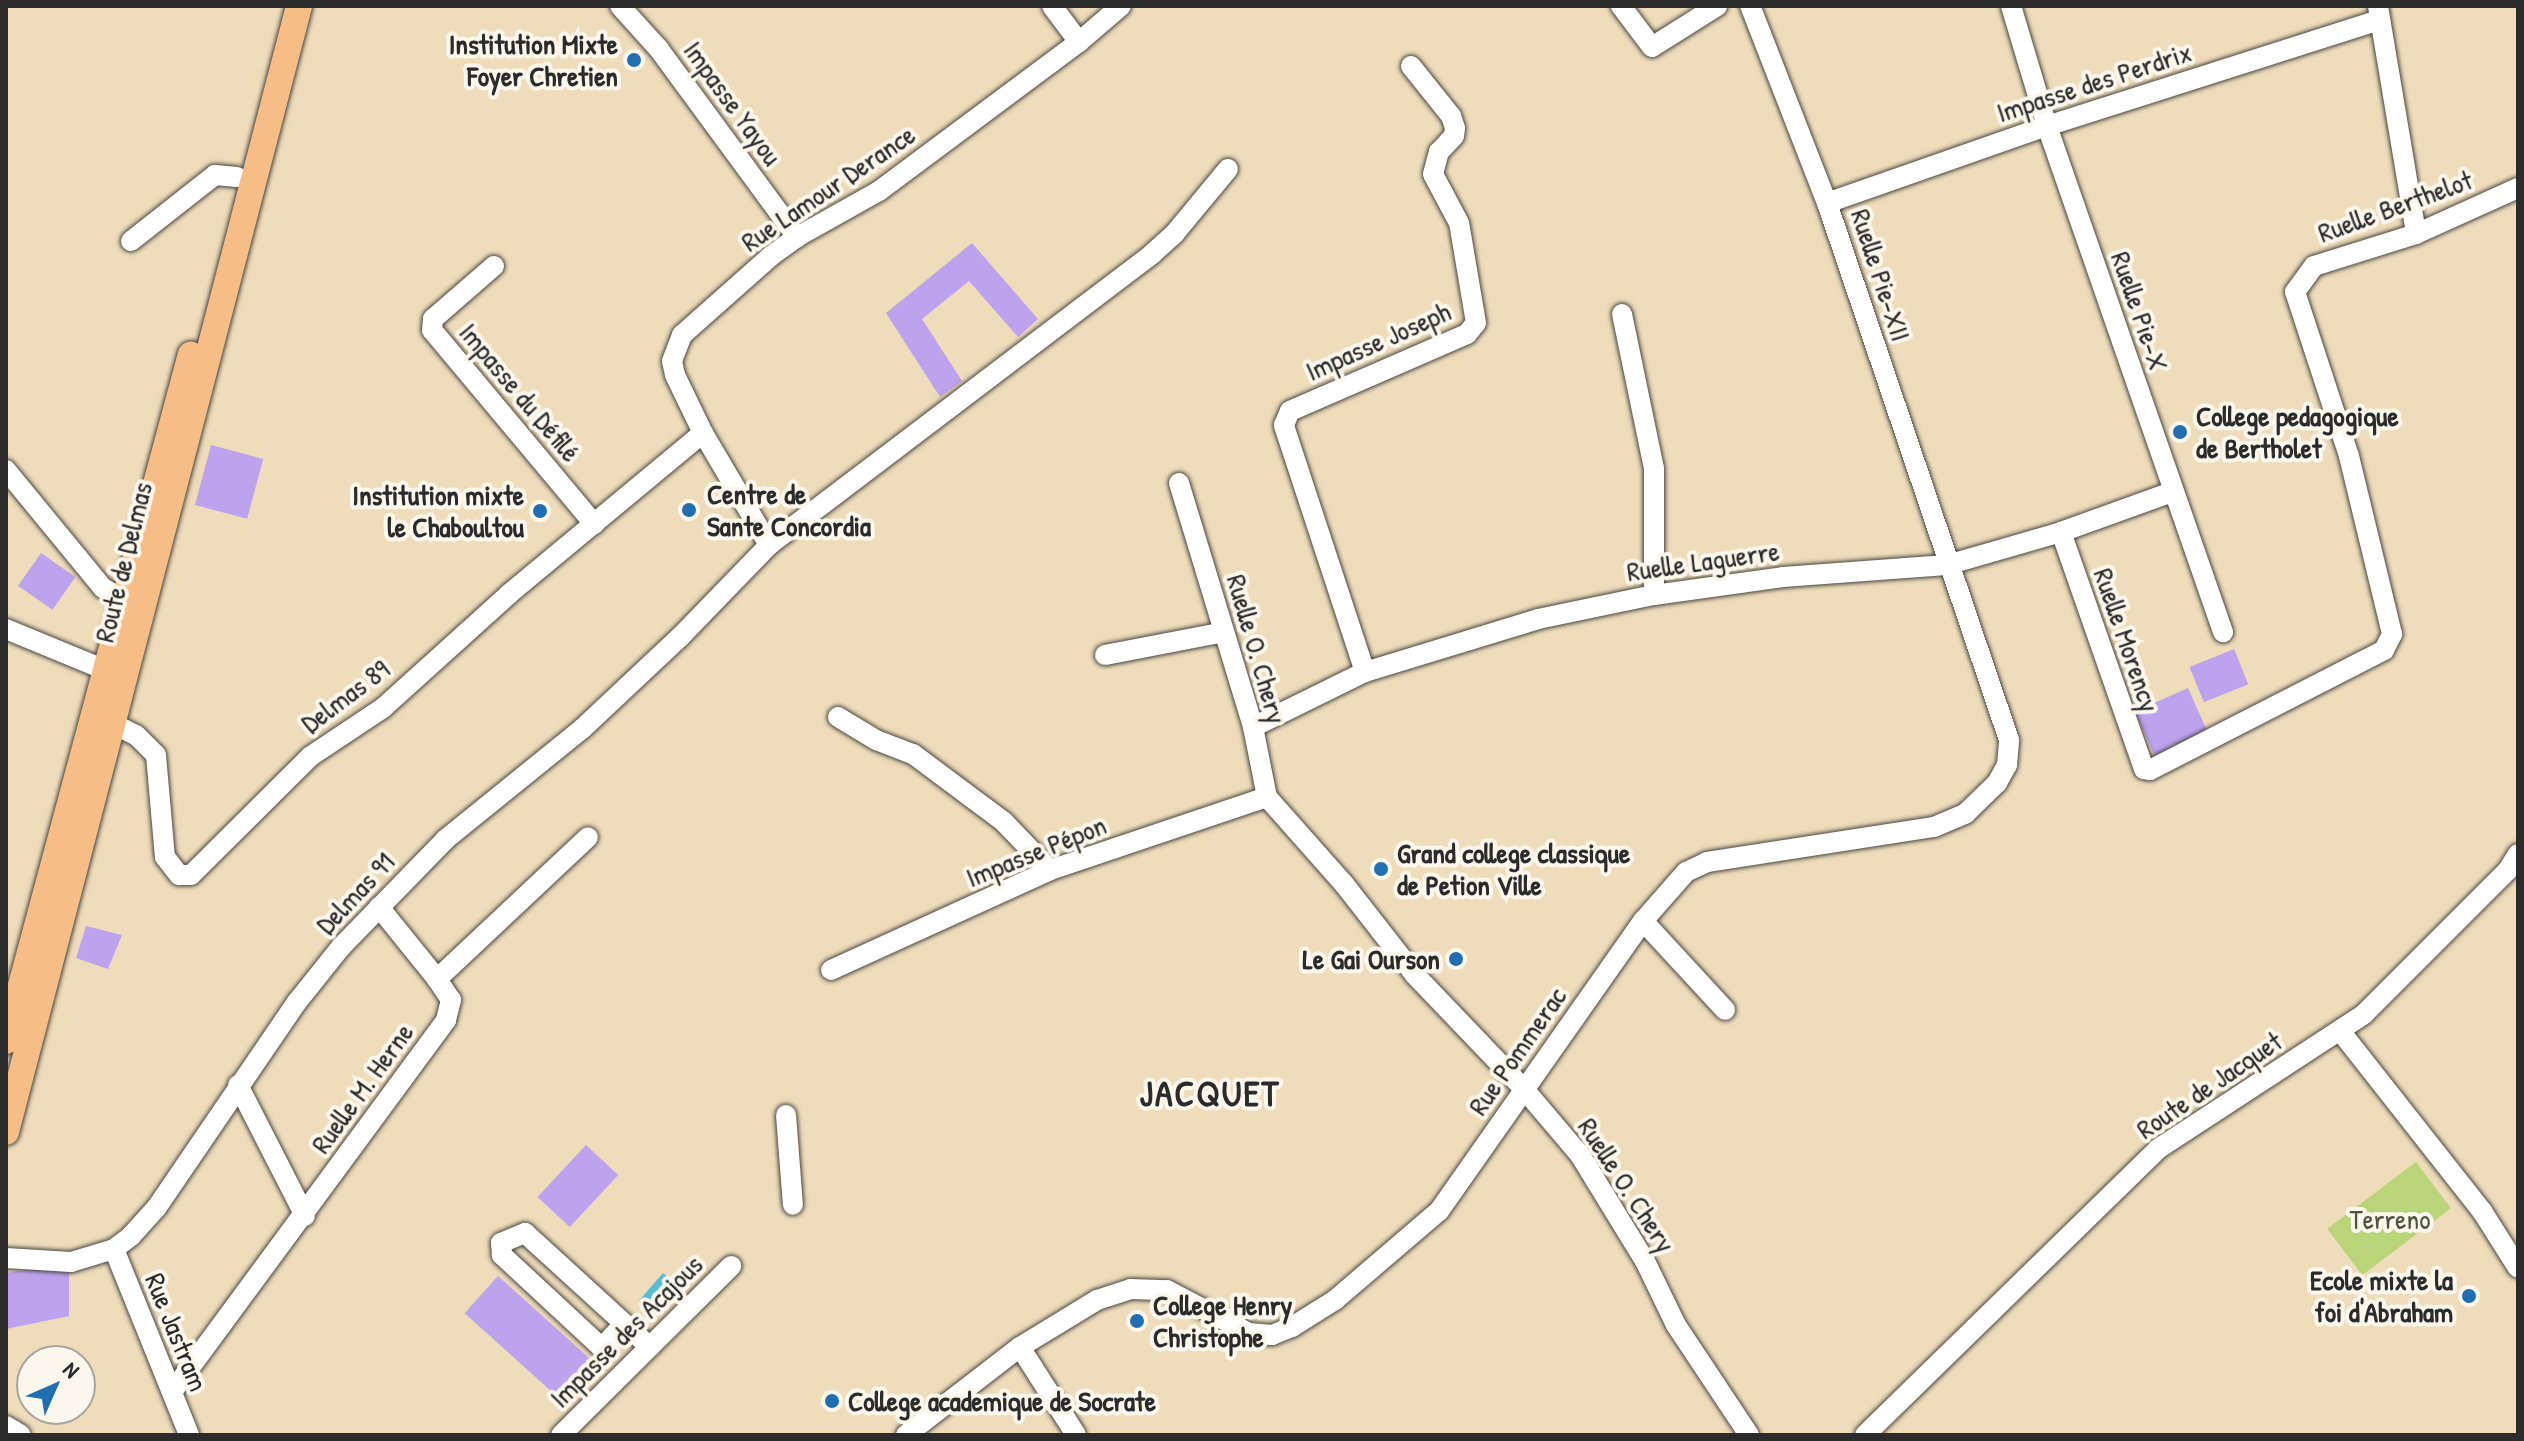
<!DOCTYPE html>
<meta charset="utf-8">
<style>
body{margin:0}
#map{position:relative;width:2524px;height:1441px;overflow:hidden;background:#eedcba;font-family:"Patrick Hand",sans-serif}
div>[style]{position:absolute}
.green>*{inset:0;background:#b9d479;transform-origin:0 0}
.water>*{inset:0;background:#58bcd6;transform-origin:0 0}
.building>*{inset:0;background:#bda2ee;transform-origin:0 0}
.roads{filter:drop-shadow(0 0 2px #484640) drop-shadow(0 0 2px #484640)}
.minor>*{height:20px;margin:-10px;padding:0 10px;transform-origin:10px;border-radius:10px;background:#fff}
.major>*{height:26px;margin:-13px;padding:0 13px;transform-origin:13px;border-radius:13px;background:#f6be86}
.dots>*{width:22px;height:22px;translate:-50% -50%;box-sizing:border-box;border:4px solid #fbf7ec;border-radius:50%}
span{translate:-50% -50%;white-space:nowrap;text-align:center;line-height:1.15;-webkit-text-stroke:8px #fbf7ec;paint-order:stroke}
.poi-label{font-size:28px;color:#2b2b2b;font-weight:700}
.right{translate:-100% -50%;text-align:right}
.left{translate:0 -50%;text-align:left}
.street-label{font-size:28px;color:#2b2b2b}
.park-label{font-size:28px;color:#4e553e}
.district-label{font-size:36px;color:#2b2b2b;font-weight:700;letter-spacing:2px}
.frame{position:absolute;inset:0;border:8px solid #2b2b2b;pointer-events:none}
.north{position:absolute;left:16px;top:1345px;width:80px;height:80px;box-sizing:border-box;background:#fbf7ec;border:2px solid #a8a59f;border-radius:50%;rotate:45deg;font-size:22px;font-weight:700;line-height:32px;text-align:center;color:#2b2b2b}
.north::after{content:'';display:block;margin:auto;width:28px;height:36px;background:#1f6fb2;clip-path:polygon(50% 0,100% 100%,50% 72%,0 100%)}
</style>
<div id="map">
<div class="green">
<i style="left:2416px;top:1162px;width:58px;height:111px;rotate:53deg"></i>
</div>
<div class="water">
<i style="left:663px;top:1273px;width:20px;height:37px;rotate:41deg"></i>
</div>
<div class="building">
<i style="clip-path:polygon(972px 243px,1038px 319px,1018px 337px,969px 281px,922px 319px,962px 381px,940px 397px,886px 313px)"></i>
<i style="left:211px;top:445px;width:54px;height:62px;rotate:15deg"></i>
<i style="left:41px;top:553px;width:42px;height:40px;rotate:35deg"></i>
<i style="left:2234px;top:649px;width:38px;height:48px;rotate:68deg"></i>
<i style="left:2188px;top:688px;width:51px;height:58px;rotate:66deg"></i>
<i style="clip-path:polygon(86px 926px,122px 935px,108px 969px,76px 958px)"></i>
<i style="left:586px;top:1145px;width:44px;height:71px;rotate:43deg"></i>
<i style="clip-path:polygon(69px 1263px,69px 1316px,6px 1329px,6px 1273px)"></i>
<i style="left:498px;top:1276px;width:126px;height:50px;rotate:42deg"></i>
</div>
<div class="roads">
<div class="minor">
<i style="left:620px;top:6px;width:57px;rotate:47.9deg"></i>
<i style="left:658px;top:48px;width:235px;rotate:53.7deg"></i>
<i style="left:1052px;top:6px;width:45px;rotate:53.1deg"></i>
<i style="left:1621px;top:6px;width:51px;rotate:52.9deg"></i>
<i style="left:1652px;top:47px;width:77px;rotate:-32.2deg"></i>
<i style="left:2011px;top:6px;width:125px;rotate:73.3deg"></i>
<i style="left:2047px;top:126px;width:536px;rotate:70.82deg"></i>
<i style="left:2378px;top:6px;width:231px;rotate:80.5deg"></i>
<i style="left:1827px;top:203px;width:233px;rotate:-19.3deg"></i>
<i style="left:2047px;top:126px;width:349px;rotate:-17.7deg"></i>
<i style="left:131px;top:241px;width:107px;rotate:-38.2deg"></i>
<i style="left:215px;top:175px;width:22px;rotate:5deg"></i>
<i style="left:494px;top:266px;width:81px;rotate:139deg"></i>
<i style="left:433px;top:319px;width:11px;rotate:95deg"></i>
<i style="left:432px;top:330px;width:253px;rotate:50.1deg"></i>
<i style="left:1622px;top:314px;width:157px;rotate:78.3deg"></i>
<i style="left:1654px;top:468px;width:127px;rotate:90deg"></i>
<i style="left:6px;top:470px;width:153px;rotate:50.6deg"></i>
<i style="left:103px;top:588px;width:38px;rotate:28deg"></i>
<i style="left:1179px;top:483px;width:255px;rotate:73.1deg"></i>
<i style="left:1253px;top:727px;width:71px;rotate:78.7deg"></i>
<i style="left:1267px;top:797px;width:116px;rotate:48.5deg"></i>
<i style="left:1344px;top:884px;width:115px;rotate:52deg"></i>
<i style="left:1415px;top:975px;width:158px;rotate:46.3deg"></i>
<i style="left:1524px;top:1089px;width:87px;rotate:49.7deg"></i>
<i style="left:1580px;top:1155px;width:124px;rotate:58.5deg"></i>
<i style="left:1645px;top:1261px;width:71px;rotate:64.2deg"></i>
<i style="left:1676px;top:1325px;width:132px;rotate:56.4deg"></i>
<i style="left:2061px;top:532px;width:251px;rotate:70.7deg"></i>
<i style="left:2144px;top:769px;width:6px;rotate:9deg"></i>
<i style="left:2150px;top:770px;width:263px;rotate:-27.1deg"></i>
<i style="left:2384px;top:650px;width:18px;rotate:-63deg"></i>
<i style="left:2392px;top:634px;width:183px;rotate:-103.6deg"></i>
<i style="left:2349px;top:456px;width:173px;rotate:-108.2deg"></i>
<i style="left:2295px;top:292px;width:32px;rotate:-54deg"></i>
<i style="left:2314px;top:266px;width:107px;rotate:-17.4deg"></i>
<i style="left:2416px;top:234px;width:112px;rotate:-24.3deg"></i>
<i style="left:769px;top:545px;width:130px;rotate:-120.5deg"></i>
<i style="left:703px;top:433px;width:64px;rotate:-115.8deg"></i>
<i style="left:675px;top:375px;width:14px;rotate:-102deg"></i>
<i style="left:672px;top:361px;width:28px;rotate:-69deg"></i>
<i style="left:682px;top:335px;width:119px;rotate:-41.6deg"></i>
<i style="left:771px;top:256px;width:32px;rotate:-36deg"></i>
<i style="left:797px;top:237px;width:94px;rotate:-29.3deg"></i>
<i style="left:879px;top:191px;width:249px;rotate:-36.7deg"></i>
<i style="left:1079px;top:42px;width:55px;rotate:-40.6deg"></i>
<i style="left:6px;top:629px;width:110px;rotate:22.4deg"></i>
<i style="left:1105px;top:655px;width:121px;rotate:-10.9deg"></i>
<i style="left:1365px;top:672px;width:260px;rotate:-108.2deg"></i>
<i style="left:1284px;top:425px;width:15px;rotate:-67deg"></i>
<i style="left:1290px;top:411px;width:193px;rotate:-23.5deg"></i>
<i style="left:1467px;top:334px;width:14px;rotate:-51deg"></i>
<i style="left:1476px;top:323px;width:101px;rotate:-99.6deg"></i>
<i style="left:1459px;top:223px;width:55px;rotate:-118deg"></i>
<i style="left:1433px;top:174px;width:23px;rotate:-75deg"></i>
<i style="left:1439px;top:152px;width:22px;rotate:-47deg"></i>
<i style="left:1454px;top:136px;width:8px;rotate:-83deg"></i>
<i style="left:1455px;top:128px;width:13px;rotate:-108deg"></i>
<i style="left:1451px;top:116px;width:64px;rotate:-128.7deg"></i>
<i style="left:838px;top:717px;width:44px;rotate:31.2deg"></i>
<i style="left:876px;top:740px;width:40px;rotate:21deg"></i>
<i style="left:913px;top:754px;width:112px;rotate:36.7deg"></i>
<i style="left:1003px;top:821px;width:68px;rotate:46.2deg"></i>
<i style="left:102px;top:718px;width:38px;rotate:27deg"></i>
<i style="left:136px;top:735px;width:28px;rotate:45deg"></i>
<i style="left:156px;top:755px;width:102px;rotate:85deg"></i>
<i style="left:165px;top:857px;width:23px;rotate:52deg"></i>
<i style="left:179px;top:875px;width:12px"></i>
<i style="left:191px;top:875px;width:169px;rotate:-44.8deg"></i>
<i style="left:311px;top:756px;width:87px;rotate:-33.7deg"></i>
<i style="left:383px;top:708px;width:170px;rotate:-42.1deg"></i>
<i style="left:509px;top:594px;width:252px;rotate:-39.7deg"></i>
<i style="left:1253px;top:727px;width:125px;rotate:-26.2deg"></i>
<i style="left:1365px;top:672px;width:181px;rotate:-17deg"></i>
<i style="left:1538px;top:619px;width:118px;rotate:-11.7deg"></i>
<i style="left:1654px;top:595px;width:130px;rotate:-7.9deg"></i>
<i style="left:1783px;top:577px;width:164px;rotate:-4.2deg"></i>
<i style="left:1947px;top:565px;width:119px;rotate:-16.1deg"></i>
<i style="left:2061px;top:532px;width:118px;rotate:-19.8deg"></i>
<i style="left:379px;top:907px;width:92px;rotate:51.1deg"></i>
<i style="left:1643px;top:921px;width:121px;rotate:47.3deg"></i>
<i style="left:831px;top:970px;width:241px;rotate:-24.5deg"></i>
<i style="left:1050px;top:870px;width:229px;rotate:-18.6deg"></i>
<i style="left:2341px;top:1032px;width:228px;rotate:51.8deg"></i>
<i style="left:2482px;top:1211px;width:67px;rotate:57.7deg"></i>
<i style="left:238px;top:1085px;width:147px;rotate:62.9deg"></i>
<i style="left:786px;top:1115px;width:90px;rotate:85.6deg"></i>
<i style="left:114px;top:1249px;width:201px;rotate:68deg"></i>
<i style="left:6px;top:1258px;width:65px;rotate:3.5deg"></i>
<i style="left:71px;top:1262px;width:45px;rotate:-16.8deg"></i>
<i style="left:114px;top:1249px;width:21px;rotate:-37deg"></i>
<i style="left:131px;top:1236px;width:39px;rotate:-48deg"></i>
<i style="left:157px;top:1207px;width:248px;rotate:-55.7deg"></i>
<i style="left:297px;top:1002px;width:70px;rotate:-51.3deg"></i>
<i style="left:341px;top:947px;width:151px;rotate:-45.8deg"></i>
<i style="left:446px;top:839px;width:176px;rotate:-39deg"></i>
<i style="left:583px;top:728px;width:133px;rotate:-43.2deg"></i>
<i style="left:680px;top:637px;width:128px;rotate:-45.9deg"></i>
<i style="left:769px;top:545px;width:481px;rotate:-37.2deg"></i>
<i style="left:1152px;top:254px;width:31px;rotate:-42deg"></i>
<i style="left:1175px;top:233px;width:83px;rotate:-50.4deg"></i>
<i style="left:624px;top:1324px;width:33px;rotate:133deg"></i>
<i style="left:602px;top:1348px;width:137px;rotate:-137.1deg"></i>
<i style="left:502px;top:1255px;width:12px;rotate:-95deg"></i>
<i style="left:501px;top:1243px;width:26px;rotate:-23deg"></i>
<i style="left:525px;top:1233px;width:169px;rotate:42.4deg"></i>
<i style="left:1020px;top:1347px;width:104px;rotate:57.5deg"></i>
<i style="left:172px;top:1392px;width:462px;rotate:-53.6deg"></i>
<i style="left:446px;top:1020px;width:21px;rotate:-76deg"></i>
<i style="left:451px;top:1000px;width:25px;rotate:-124deg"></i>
<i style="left:437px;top:979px;width:207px;rotate:-43.2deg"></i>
<i style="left:6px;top:1426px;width:17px;rotate:31deg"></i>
<i style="left:561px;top:1435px;width:240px;rotate:-44.8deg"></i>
<i style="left:906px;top:1435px;width:144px;rotate:-37.7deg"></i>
<i style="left:1020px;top:1347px;width:90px;rotate:-31.4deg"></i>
<i style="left:1097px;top:1300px;width:35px;rotate:-18deg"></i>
<i style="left:1130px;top:1289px;width:37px;rotate:2deg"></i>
<i style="left:1167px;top:1290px;width:93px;rotate:27.7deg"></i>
<i style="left:1249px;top:1333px;width:23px;rotate:5deg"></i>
<i style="left:1272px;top:1335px;width:22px;rotate:-22deg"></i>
<i style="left:1292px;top:1327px;width:51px;rotate:-32.1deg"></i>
<i style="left:1335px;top:1300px;width:137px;rotate:-40.6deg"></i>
<i style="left:1439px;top:1211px;width:355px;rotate:-54.9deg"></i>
<i style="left:1643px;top:921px;width:65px;rotate:-48.7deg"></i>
<i style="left:1686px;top:872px;width:23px;rotate:-25deg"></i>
<i style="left:1707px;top:862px;width:230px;rotate:-8.8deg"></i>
<i style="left:1934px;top:827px;width:34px;rotate:-23deg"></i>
<i style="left:1965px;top:814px;width:45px;rotate:-44.1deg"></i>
<i style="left:1997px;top:783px;width:21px;rotate:-61deg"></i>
<i style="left:2007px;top:765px;width:25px;rotate:-85deg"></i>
<i style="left:2009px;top:740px;width:567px;rotate:-108.72deg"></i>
<i style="left:1827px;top:203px;width:212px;rotate:-111.3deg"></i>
<i style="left:1865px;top:1435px;width:409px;rotate:-44.3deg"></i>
<i style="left:2158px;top:1149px;width:246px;rotate:-33.2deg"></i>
<i style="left:2364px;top:1014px;width:204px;rotate:-45deg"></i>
<i style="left:2508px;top:870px;width:19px;rotate:-58deg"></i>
</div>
<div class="major">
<i style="left:6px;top:1041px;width:711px;rotate:-74.93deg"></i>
<i style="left:6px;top:1132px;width:1163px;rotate:-75.41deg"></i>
</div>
</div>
<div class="dots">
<i style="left:634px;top:60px;background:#1f6fb2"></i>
<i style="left:2180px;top:432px;background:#1f6fb2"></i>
<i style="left:689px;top:510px;background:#1f6fb2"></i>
<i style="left:540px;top:511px;background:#1f6fb2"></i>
<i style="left:1381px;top:869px;background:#1f6fb2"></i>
<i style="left:1456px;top:959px;background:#1f6fb2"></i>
<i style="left:2469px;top:1296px;background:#1f6fb2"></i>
<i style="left:1137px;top:1321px;background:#1f6fb2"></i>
<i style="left:832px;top:1401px;background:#1f6fb2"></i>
</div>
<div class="poi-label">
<span class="right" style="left:618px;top:60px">Institution Mixte<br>Foyer Chretien</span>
<span class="left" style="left:2196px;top:432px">College pedagogique<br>de Bertholet</span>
<span class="left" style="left:707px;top:510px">Centre de<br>Sante Concordia</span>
<span class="right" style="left:524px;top:511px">Institution mixte<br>le Chaboultou</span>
<span class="left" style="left:1397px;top:869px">Grand college classique<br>de Petion Ville</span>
<span class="right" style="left:1440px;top:959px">Le Gai Ourson</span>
<span class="right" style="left:2453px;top:1296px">Ecole mixte la<br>foi d'Abraham</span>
<span class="left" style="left:1153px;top:1321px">College Henry<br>Christophe</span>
<span class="left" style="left:848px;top:1401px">College academique de Socrate</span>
</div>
<div class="street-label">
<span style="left:2094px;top:82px;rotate:-18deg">Impasse des Perdrix</span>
<span style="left:733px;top:103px;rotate:54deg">Impasse Yayou</span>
<span style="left:828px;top:188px;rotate:-34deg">Rue Lamour Derance</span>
<span style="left:2395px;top:206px;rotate:-20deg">Ruelle Berthelot</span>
<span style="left:1881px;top:275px;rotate:72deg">Ruelle Pie-XII</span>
<span style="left:2140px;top:311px;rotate:71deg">Ruelle Pie-X</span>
<span style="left:1378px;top:341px;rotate:-24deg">Impasse Joseph</span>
<span style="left:520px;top:392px;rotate:50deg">Impasse du Défilé</span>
<span style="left:1703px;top:561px;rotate:-8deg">Ruelle Laguerre</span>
<span style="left:123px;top:562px;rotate:-76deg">Route de Delmas</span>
<span style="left:2127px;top:640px;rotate:71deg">Ruelle Morency</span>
<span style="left:1257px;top:649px;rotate:74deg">Ruelle O. Chery</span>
<span style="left:345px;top:696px;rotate:-37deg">Delmas 89</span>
<span style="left:1036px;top:851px;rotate:-22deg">Impasse Pépon</span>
<span style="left:355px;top:893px;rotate:-47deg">Delmas 91</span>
<span style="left:1517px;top:1051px;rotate:-55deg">Rue Pommerac</span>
<span style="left:2209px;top:1085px;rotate:-34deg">Route de Jacquet</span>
<span style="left:362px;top:1088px;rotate:-54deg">Ruelle M. Herne</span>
<span style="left:1627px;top:1185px;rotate:57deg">Ruelle O. Chery</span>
<span style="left:626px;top:1331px;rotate:-45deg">Impasse des Acajous</span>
<span style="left:177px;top:1332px;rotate:68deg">Rue Jastram</span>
</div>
<div class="park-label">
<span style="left:2390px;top:1219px">Terreno</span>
</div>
<div class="district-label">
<span style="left:1210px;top:1093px">JACQUET</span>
</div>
<div class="frame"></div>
<div class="north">N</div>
</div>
